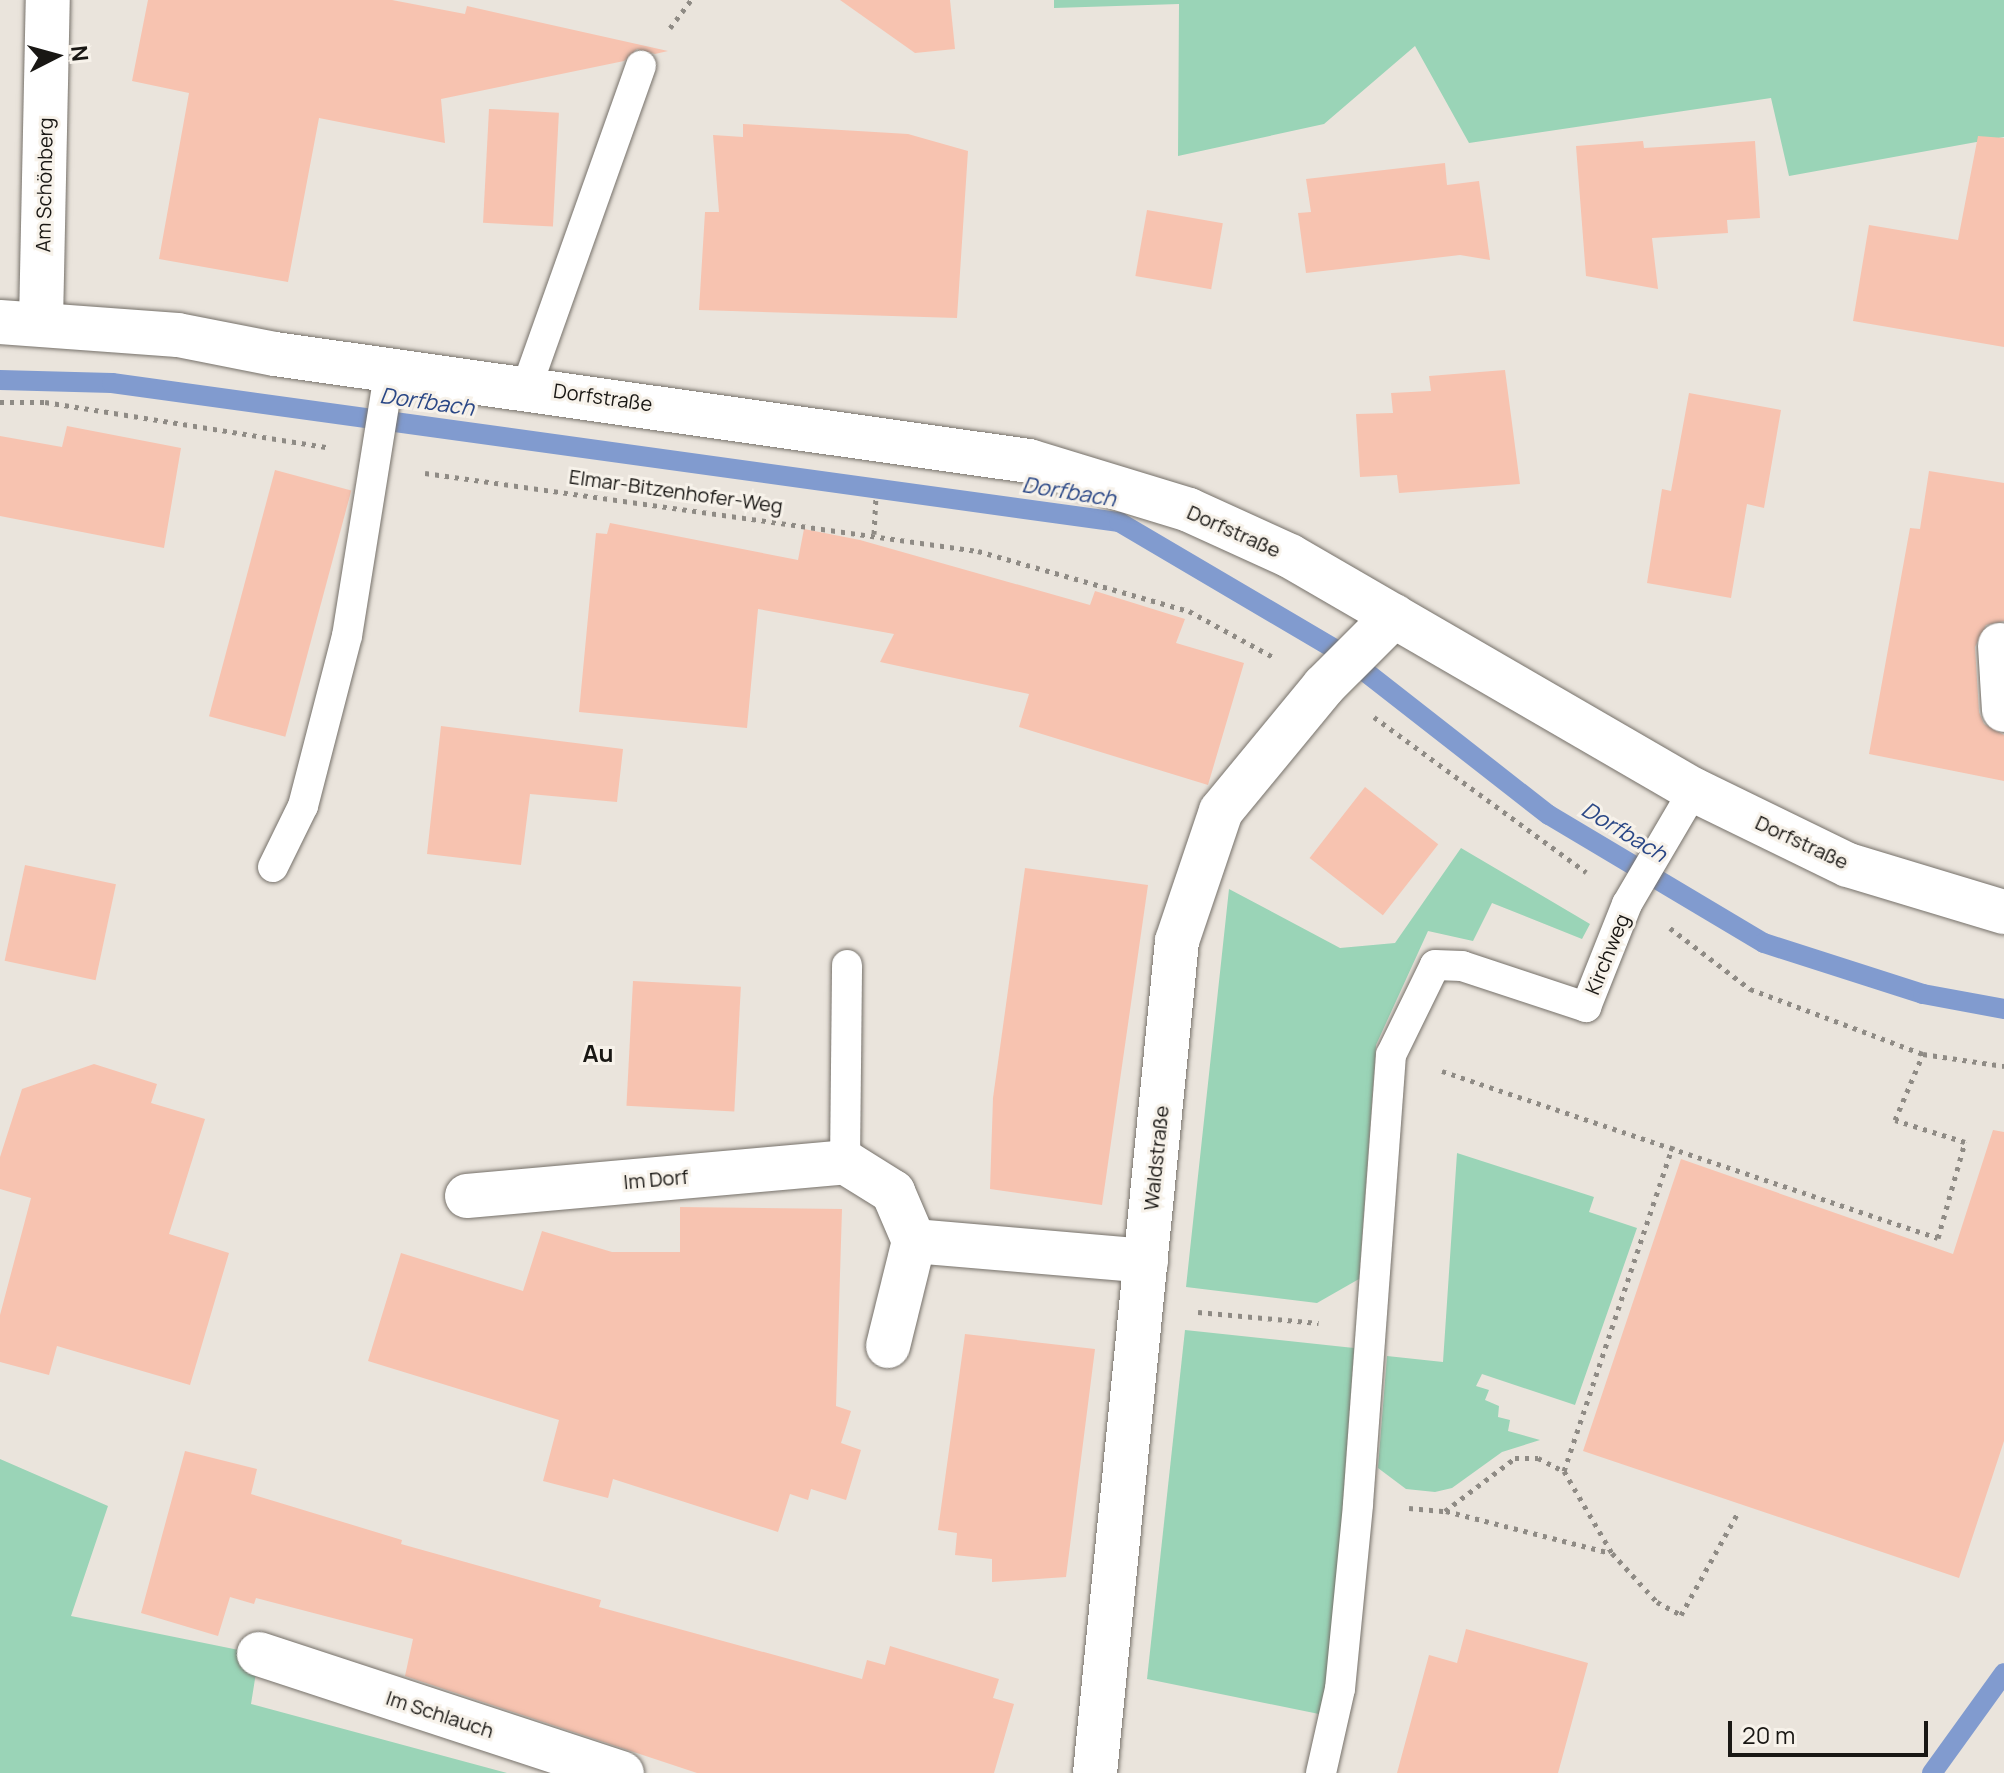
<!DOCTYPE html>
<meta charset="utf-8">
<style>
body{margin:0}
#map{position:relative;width:2004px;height:1773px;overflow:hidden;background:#eae4dc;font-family:Manrope,sans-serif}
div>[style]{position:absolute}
.green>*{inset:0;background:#9ad4b7}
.stream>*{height:20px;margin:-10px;padding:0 10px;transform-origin:10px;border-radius:10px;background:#819bcf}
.building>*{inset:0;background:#f7c3b0;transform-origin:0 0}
.path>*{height:5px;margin-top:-2.5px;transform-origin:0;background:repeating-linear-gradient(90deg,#8f8b85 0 4px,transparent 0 10px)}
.roads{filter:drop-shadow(0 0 2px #76716a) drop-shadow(0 0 2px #76716a)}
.lane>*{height:30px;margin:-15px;padding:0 15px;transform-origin:15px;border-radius:15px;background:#fff}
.street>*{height:44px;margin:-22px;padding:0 22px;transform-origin:22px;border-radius:22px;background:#fff}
.secondary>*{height:44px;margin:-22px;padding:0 22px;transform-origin:22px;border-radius:22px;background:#fff}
span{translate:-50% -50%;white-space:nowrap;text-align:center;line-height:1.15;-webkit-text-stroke:6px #f7f2ea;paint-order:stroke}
.street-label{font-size:20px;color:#191714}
.water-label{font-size:22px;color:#2a4786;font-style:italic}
.quarter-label{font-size:24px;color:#191714;font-weight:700}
.north{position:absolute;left:16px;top:16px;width:80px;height:80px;-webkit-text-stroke:6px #f7f2ea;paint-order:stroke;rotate:84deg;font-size:22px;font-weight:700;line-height:32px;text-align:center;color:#191714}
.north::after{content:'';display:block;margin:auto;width:28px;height:36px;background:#191714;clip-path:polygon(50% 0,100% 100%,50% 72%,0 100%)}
.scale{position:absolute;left:1728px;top:1721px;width:200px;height:36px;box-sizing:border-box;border:4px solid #191714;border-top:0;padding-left:10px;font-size:24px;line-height:28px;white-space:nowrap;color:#191714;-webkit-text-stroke:6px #f7f2ea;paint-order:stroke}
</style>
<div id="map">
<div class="green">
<i style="clip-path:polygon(1054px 0,2004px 0,2004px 137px,1789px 176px,1771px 98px,1469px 143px,1415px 46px,1324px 124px,1178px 156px,1179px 4px,1054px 8px)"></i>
<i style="clip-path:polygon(1461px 848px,1590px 924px,1582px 939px,1492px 903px,1473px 941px,1428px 931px,1376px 1045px,1359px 1279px,1317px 1303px,1186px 1287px,1229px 889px,1340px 948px,1395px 943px)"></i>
<i style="clip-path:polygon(1457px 1153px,1594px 1197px,1589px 1212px,1637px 1228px,1575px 1405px,1482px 1374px,1476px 1386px,1489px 1390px,1485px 1400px,1499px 1406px,1498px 1417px,1510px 1420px,1508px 1431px,1540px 1440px,1502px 1452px,1452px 1488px,1435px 1492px,1406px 1489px,1378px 1468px,1387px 1356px,1443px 1362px)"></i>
<i style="clip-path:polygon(1185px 1330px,1354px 1348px,1332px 1655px,1319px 1714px,1147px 1679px)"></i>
<i style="clip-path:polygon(0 1459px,108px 1506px,71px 1616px,259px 1654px,251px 1704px,507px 1773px,0 1773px)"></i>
</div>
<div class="stream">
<i style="left:0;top:380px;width:112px;rotate:1.5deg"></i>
<i style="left:112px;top:383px;width:1017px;rotate:7.86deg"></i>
<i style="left:1119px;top:522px;width:256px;rotate:30.5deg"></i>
<i style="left:1340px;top:652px;width:265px;rotate:38deg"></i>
<i style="left:1549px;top:815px;width:250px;rotate:30.8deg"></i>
<i style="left:1764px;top:943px;width:167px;rotate:17.8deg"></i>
<i style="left:1923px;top:994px;width:82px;rotate:10.5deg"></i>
<i style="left:1932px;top:1773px;width:123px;rotate:-54.2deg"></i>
</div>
<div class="building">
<i style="clip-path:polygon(148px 0,392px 0,465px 14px,467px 6px,668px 51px,655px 54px,637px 49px,624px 61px,441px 99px,445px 143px,319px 118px,288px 282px,159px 259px,189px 93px,132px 81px)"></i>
<i style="clip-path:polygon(840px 0,950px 0,955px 49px,915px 53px)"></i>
<i style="left:489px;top:109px;width:70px;height:114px;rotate:3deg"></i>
<i style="clip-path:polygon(743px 124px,908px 134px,968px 151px,957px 318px,699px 310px,705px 212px,719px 212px,713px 135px,743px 137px)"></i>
<i style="clip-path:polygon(1978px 136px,2004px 138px,2004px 347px,1853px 321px,1869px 225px,1958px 240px)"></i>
<i style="clip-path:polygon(1643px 141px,1644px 148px,1755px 141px,1760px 218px,1727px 220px,1728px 233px,1652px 238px,1658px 289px,1586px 276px,1576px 146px)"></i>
<i style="clip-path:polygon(1445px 163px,1447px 185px,1479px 181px,1490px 260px,1460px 255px,1306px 273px,1298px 213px,1311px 212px,1306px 179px)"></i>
<i style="left:1147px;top:210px;width:77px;height:67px;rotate:10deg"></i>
<i style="clip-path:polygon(1505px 370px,1520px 484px,1399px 493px,1397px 475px,1360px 477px,1356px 414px,1393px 413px,1391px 393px,1431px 391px,1429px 376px)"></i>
<i style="clip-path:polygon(1689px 393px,1781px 410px,1764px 508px,1747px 504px,1731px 598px,1647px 583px,1662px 489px,1671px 491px)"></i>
<i style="clip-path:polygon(67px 426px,181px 448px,164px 548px,0 516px,0 436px,62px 447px)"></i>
<i style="left:275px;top:470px;width:79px;height:255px;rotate:15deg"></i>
<i style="clip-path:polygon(1929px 471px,2004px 483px,2004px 621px,1986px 625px,1975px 647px,1979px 712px,1984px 724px,2004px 735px,2004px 781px,1869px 754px,1910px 528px,1920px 529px)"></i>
<i style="clip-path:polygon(610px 523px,798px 560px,804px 529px,860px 540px,1090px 605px,1095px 591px,1185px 619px,1176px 643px,1244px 663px,1208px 785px,1019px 727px,1029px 694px,880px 662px,894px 634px,758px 609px,747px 728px,579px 712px,596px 533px,607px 534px)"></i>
<i style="clip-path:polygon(441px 726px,623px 749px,617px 802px,530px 794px,521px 865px,427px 854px)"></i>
<i style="left:1365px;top:787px;width:93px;height:90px;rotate:38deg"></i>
<i style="left:25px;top:865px;width:93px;height:98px;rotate:12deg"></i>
<i style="clip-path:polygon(1025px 868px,1148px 885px,1102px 1205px,990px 1189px,993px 1098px)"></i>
<i style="left:633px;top:981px;width:108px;height:125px;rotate:3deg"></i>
<i style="clip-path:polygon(94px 1064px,157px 1084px,151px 1103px,205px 1119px,169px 1234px,229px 1253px,190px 1385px,57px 1346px,49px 1375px,0 1362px,0 1315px,31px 1198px,0 1189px,0 1157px,22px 1089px)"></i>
<i style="clip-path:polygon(1993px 1130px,2004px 1132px,2004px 1441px,1959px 1578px,1583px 1451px,1681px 1159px,1953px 1254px)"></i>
<i style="clip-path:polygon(680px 1207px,842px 1209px,836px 1406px,851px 1411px,841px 1443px,861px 1450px,846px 1500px,811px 1489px,808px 1500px,790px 1494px,778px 1532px,613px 1479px,608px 1498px,543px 1481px,559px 1420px,368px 1361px,401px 1253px,523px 1291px,542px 1231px,612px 1252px,680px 1252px)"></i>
<i style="clip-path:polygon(965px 1334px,1095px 1349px,1066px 1577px,992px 1582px,992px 1559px,955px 1555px,957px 1533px,938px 1530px)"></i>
<i style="clip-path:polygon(185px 1451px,257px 1469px,251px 1494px,402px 1540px,401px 1544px,601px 1600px,599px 1607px,862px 1679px,867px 1660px,885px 1665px,890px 1646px,999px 1679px,993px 1698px,1014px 1704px,994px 1773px,697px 1773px,405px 1676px,413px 1639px,256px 1598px,254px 1604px,230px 1597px,218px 1636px,141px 1613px)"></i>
<i style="clip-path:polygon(1466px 1629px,1588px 1663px,1558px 1773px,1397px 1773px,1429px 1655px,1457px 1663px)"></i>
</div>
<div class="path">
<i style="left:670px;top:28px;width:35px;rotate:-53deg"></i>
<i style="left:0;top:402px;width:45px"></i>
<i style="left:45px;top:402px;width:286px;rotate:9.1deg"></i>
<i style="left:425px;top:473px;width:558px;rotate:8.03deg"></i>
<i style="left:978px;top:551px;width:219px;rotate:15.9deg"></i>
<i style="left:1189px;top:611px;width:96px;rotate:28.7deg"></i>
<i style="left:874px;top:534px;width:36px;rotate:-87deg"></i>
<i style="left:1374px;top:717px;width:263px;rotate:36.2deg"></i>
<i style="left:1670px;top:928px;width:101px;rotate:37.3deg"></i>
<i style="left:1750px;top:989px;width:185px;rotate:20.6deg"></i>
<i style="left:1923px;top:1054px;width:82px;rotate:8.4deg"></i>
<i style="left:1442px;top:1071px;width:523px;rotate:18.61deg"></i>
<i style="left:1938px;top:1238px;width:100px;rotate:-74.3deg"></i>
<i style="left:1965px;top:1142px;width:73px;rotate:-162.6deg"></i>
<i style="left:1895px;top:1120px;width:72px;rotate:-67deg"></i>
<i style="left:1198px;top:1312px;width:121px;rotate:5.2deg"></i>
<i style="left:1564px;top:1471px;width:343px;rotate:-71.5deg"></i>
<i style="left:1409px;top:1508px;width:36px;rotate:5deg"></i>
<i style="left:1445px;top:1511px;width:88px;rotate:-37.1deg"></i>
<i style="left:1515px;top:1458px;width:23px"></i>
<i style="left:1538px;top:1458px;width:29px;rotate:27deg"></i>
<i style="left:1564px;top:1471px;width:95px;rotate:59.7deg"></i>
<i style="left:1612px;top:1553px;width:67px;rotate:47.4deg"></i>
<i style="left:1657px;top:1602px;width:27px;rotate:28deg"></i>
<i style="left:1681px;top:1615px;width:119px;rotate:-60.9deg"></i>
<i style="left:1446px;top:1511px;width:170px;rotate:14.3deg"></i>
</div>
<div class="roads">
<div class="lane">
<i style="left:527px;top:386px;width:340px;rotate:-70.4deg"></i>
<i style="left:273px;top:867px;width:68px;rotate:-63.8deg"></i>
<i style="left:303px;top:806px;width:176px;rotate:-75.5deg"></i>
<i style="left:347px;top:636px;width:271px;rotate:-80.9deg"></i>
<i style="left:845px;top:1162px;width:197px;rotate:-89.4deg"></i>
<i style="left:1321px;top:1773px;width:86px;rotate:-77.3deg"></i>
<i style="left:1340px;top:1689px;width:186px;rotate:-84.4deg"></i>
<i style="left:1358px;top:1504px;width:450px;rotate:-85.8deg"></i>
<i style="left:1391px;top:1055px;width:100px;rotate:-63.9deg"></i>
<i style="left:1435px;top:965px;width:27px;rotate:2deg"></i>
<i style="left:1462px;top:966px;width:131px;rotate:18.3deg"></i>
<i style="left:1586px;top:1007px;width:111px;rotate:-68.3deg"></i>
<i style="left:1627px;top:904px;width:132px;rotate:-59.6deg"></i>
</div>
<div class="street">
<i style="left:41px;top:322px;width:322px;rotate:-88.8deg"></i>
<i style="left:2000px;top:645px;width:65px;rotate:86.5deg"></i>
<i style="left:467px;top:1196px;width:380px;rotate:-5.1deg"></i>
<i style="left:845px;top:1162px;width:57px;rotate:32deg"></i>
<i style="left:893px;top:1192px;width:53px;rotate:66.8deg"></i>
<i style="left:914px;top:1241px;width:233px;rotate:4.9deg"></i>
<i style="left:888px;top:1346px;width:108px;rotate:-76.1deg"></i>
<i style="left:259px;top:1654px;width:382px;rotate:18.2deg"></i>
<i style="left:1095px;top:1773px;width:836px;rotate:-84.37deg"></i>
<i style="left:1177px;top:941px;width:137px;rotate:-71.3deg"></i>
<i style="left:1221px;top:811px;width:162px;rotate:-50.5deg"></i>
<i style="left:1324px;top:686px;width:99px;rotate:-45deg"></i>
</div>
<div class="secondary">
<i style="left:0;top:322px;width:178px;rotate:4.2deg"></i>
<i style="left:178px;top:335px;width:99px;rotate:11.1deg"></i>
<i style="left:275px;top:354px;width:762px;rotate:8.08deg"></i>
<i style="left:1029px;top:461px;width:167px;rotate:17deg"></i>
<i style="left:1189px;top:510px;width:111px;rotate:24.5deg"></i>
<i style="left:1290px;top:556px;width:467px;rotate:30.1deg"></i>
<i style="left:1694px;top:790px;width:171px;rotate:26deg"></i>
<i style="left:1848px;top:865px;width:163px;rotate:16.8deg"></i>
</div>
</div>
<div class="street-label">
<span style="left:44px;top:185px;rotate:-89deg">Am Schönberg</span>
<span style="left:603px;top:397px;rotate:8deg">Dorfstraße</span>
<span style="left:676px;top:491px;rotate:8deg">Elmar-Bitzenhofer-Weg</span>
<span style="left:1234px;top:531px;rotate:24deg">Dorfstraße</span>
<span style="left:1802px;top:842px;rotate:25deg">Dorfstraße</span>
<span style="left:1607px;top:954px;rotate:-68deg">Kirchweg</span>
<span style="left:1156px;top:1158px;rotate:-84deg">Waldstraße</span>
<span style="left:656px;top:1179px;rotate:-5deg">Im Dorf</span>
<span style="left:440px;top:1714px;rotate:18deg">Im Schlauch</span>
</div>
<div class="water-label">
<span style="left:427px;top:402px;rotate:8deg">Dorfbach</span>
<span style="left:1069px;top:492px;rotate:9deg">Dorfbach</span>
<span style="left:1624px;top:832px;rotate:31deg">Dorfbach</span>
</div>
<div class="quarter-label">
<span style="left:598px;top:1053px">Au</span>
</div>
<div class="north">N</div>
<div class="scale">20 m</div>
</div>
